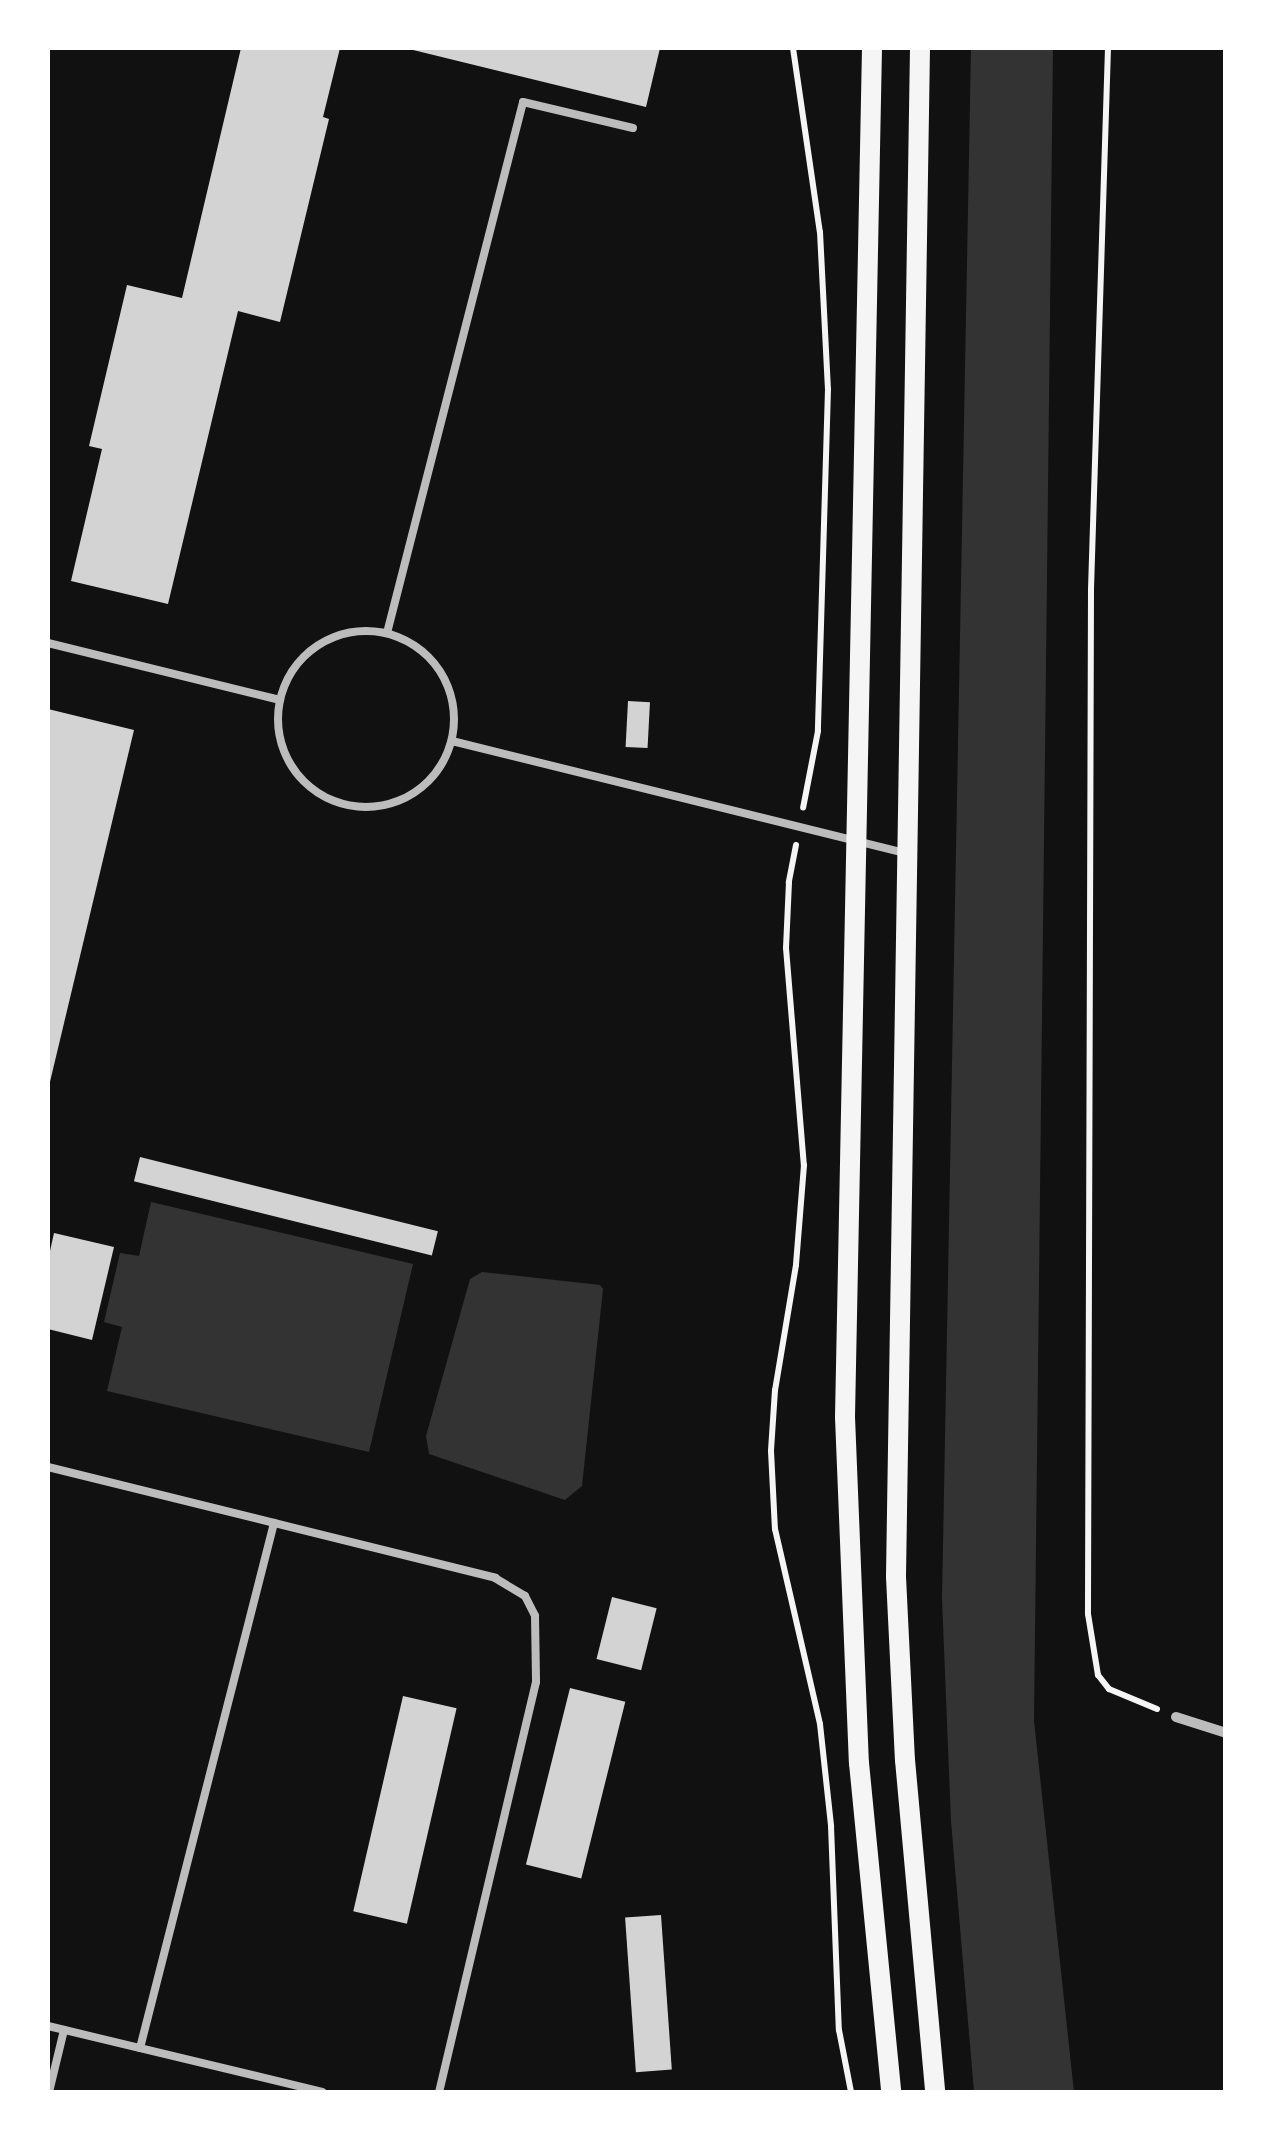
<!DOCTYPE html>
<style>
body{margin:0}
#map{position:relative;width:1273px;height:2140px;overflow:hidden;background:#111;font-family:"Space Grotesk",sans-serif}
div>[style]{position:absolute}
.water>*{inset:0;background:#333}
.building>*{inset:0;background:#d3d3d3;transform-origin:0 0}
.path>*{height:6px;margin:-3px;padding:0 3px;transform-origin:3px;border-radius:3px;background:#f5f5f5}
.service>*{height:8px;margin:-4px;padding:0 4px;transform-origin:4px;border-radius:4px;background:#bcbcbc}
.service>.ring{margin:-4px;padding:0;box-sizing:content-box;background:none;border:8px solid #bcbcbc;border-radius:50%}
.minor>*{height:10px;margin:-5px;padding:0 5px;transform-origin:5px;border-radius:5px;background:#bcbcbc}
.secondary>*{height:20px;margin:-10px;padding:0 10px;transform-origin:10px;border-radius:10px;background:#f5f5f5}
span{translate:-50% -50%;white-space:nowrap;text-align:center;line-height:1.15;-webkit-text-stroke:9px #fff;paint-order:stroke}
.frame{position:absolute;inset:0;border:50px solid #fff;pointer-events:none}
</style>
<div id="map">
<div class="water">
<i style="clip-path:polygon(971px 48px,1053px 48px,1034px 1721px,1074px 2092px,974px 2092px,951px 1821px,942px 1599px)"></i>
<i style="clip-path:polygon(151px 1202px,413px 1264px,369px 1452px,107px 1391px,122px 1327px,104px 1322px,120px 1253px,139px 1256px)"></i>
<i style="clip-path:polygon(482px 1272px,600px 1285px,603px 1289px,582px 1486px,565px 1500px,429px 1454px,426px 1436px,470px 1279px)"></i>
</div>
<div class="building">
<i style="clip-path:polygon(241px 48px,340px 48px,323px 117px,329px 119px,280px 322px,238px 311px,168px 604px,71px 581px,102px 449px,89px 446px,127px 285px,182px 298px)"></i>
<i style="clip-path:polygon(405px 48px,660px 48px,646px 107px)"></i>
<i style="left:628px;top:701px;width:22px;height:46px;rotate:3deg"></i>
<i style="clip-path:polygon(48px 709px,134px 730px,49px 1086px,48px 1086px)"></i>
<i style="left:140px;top:1157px;width:307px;height:25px;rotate:14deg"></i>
<i style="clip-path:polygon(54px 1233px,114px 1247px,92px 1340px,48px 1329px,48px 1260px)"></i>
<i style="left:612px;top:1597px;width:46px;height:64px;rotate:14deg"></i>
<i style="left:570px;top:1688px;width:57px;height:182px;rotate:14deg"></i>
<i style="left:403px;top:1696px;width:55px;height:221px;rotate:13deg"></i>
<i style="left:661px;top:1915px;width:155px;height:36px;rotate:86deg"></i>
</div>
<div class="path">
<i style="left:793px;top:48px;width:186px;rotate:81.7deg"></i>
<i style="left:820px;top:232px;width:157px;rotate:87.1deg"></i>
<i style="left:828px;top:389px;width:342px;rotate:91.7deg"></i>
<i style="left:818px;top:731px;width:78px;rotate:101deg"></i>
<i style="left:1108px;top:48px;width:542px;rotate:91.8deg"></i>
<i style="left:1091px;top:590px;width:1024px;rotate:90.17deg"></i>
<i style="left:1088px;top:1614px;width:62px;rotate:80.7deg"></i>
<i style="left:1098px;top:1675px;width:18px;rotate:52deg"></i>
<i style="left:1109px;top:1689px;width:52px;rotate:22.6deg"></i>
<i style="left:796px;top:845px;width:38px;rotate:101deg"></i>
<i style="left:789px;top:882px;width:66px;rotate:92.6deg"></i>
<i style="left:786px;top:948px;width:218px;rotate:85.3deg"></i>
<i style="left:804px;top:1165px;width:100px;rotate:94.6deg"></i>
<i style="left:796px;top:1265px;width:127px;rotate:99.5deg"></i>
<i style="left:775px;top:1390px;width:61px;rotate:93.8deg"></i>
<i style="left:771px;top:1451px;width:78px;rotate:87.1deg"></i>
<i style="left:775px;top:1529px;width:200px;rotate:77deg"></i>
<i style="left:820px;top:1724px;width:103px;rotate:83.8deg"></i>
<i style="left:831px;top:1826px;width:204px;rotate:87.8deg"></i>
<i style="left:839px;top:2030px;width:63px;rotate:79deg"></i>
</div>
<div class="service">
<i class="ring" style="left:278px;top:631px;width:168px;height:168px"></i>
<i style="left:387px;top:633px;width:548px;rotate:-75.63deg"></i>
<i style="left:523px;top:102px;width:113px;rotate:13.3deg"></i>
<i style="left:48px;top:643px;width:239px;rotate:13.8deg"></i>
<i style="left:452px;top:741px;width:465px;rotate:13.9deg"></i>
<i style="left:48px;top:1467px;width:461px;rotate:13.9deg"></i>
<i style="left:495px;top:1578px;width:35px;rotate:31deg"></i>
<i style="left:525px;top:1596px;width:22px;rotate:63deg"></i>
<i style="left:535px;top:1616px;width:66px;rotate:89.1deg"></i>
<i style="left:536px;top:1682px;width:421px;rotate:103.3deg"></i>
<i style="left:48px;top:2026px;width:282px;rotate:13.5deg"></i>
<i style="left:140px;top:2048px;width:542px;rotate:-75.68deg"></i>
<i style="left:49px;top:2092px;width:64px;rotate:-76.4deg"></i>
</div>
<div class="minor">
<i style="left:1176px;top:1717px;width:52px;rotate:17.7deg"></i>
</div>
<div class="secondary">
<i style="left:872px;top:48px;width:1369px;rotate:91.13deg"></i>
<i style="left:845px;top:1417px;width:346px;rotate:87.7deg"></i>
<i style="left:859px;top:1763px;width:331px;rotate:84.4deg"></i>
<i style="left:920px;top:48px;width:1529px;rotate:90.9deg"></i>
<i style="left:896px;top:1577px;width:183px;rotate:87.2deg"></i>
<i style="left:905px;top:1760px;width:333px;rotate:84.8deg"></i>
</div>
<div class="frame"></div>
</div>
